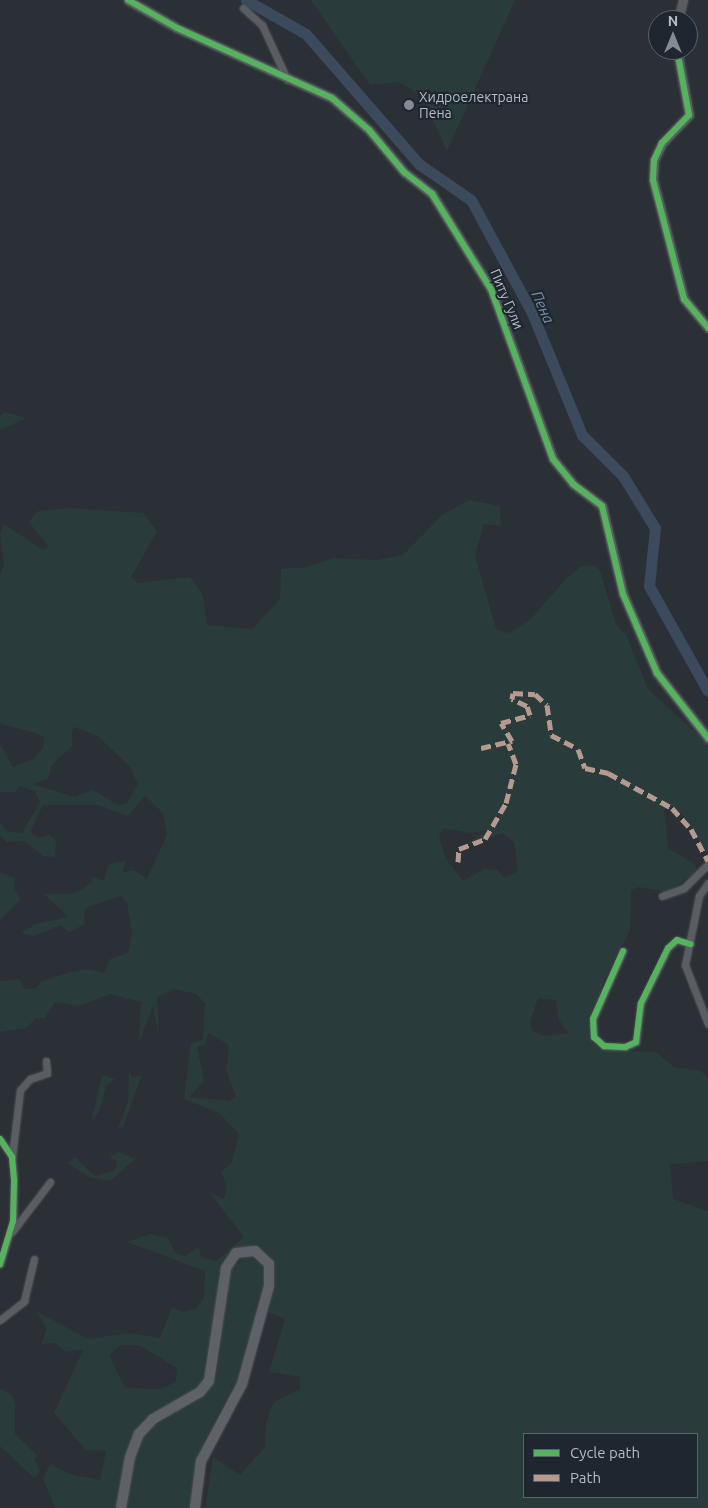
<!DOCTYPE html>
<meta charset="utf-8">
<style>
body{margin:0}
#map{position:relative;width:708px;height:1508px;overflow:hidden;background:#2a3036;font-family:Ubuntu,sans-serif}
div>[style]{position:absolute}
.green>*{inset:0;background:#2a3b3c}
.river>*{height:11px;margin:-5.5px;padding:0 5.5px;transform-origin:5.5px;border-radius:5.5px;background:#3b4b5d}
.roads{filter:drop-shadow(0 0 1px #484c50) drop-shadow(0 0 1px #484c50)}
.minor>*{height:7px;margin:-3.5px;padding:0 3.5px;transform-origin:3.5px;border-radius:3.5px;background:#5a5e63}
.tertiary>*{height:9px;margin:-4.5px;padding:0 4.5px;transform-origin:4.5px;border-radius:4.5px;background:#5a5e63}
.secondary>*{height:10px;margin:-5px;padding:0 5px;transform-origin:5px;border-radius:5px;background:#5e6268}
.quiet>*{height:5px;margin-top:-2.5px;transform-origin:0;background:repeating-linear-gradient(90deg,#b69a8f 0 10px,transparent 0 15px)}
.cycleway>*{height:6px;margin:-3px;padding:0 3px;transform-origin:3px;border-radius:3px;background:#56b35d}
.dots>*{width:14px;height:14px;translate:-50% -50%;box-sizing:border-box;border:2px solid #1e262f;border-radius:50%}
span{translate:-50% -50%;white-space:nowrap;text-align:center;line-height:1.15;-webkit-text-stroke:4px #1e262f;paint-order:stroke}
.poi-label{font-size:14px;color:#b5bcc6}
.left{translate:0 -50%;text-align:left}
.street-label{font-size:14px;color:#b5bcc6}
.water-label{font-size:15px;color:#788ea6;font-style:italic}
.legend{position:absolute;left:523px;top:1433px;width:175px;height:65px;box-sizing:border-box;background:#1e262f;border:1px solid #5a626b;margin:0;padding:6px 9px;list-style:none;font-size:15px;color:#b5bcc6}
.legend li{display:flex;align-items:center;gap:10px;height:25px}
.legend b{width:25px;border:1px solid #5a626b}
.north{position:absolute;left:648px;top:10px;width:50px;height:50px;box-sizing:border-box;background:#1e262f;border:1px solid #5a626b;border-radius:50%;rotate:0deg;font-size:14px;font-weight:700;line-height:20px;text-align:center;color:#b5bcc6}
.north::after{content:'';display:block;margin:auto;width:18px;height:22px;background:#848b94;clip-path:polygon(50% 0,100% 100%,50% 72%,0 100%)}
</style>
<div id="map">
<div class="green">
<i style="clip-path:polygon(311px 0,515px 0,447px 151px,422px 96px,399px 82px,370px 85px)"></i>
<i style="clip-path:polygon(5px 412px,27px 418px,0 430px,0 416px)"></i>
<i style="clip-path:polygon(evenodd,469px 500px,500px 506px,501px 526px,484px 524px,475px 556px,496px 629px,509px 633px,530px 620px,565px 580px,580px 567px,593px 565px,600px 570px,616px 625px,626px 635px,648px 689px,708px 744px,708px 854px,681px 813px,673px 807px,664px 810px,668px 848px,696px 865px,697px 872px,667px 892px,639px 887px,631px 890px,630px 931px,604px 980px,589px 1030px,594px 1044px,604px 1050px,656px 1052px,674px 1067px,701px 1071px,708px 1078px,708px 1161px,670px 1164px,673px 1199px,708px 1211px,708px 1508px,205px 1508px,213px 1457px,240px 1475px,265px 1447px,266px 1422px,274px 1402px,300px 1389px,300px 1377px,269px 1372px,285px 1319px,266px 1311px,274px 1278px,272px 1259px,265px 1251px,247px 1246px,229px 1253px,219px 1274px,207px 1376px,198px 1388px,147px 1418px,135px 1432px,124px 1461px,117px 1508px,55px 1508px,43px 1479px,50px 1464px,69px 1474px,100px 1480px,106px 1451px,86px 1450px,54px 1413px,83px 1350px,65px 1351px,56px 1343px,41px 1344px,47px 1329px,36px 1311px,88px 1339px,130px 1333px,160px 1338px,172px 1307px,183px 1312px,197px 1308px,204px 1298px,205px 1271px,127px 1242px,150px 1234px,168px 1238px,175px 1253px,185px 1256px,199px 1247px,201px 1258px,216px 1261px,244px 1237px,210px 1193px,224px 1199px,227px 1185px,221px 1172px,232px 1162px,239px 1134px,219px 1113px,184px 1099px,191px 1043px,203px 1040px,205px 1003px,196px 994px,175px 989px,157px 997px,159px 1039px,153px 1006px,139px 1042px,141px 1002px,110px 994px,78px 1006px,55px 1002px,45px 1018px,36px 1018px,26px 1028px,0 1032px,0 981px,19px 979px,25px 989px,36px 988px,42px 981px,71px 972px,86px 969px,104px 973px,110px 959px,128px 953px,132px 932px,127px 903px,121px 896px,85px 908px,84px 924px,69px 933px,61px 925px,34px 936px,21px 933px,36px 924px,68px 917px,44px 894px,73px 894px,92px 883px,92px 877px,104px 881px,108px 864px,119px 862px,126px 861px,122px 873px,133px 870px,147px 878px,167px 835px,163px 813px,145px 796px,128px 816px,98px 805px,43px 805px,30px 832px,38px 838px,50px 835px,56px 841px,55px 857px,43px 856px,24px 841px,7px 842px,0 836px,0 822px,7px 831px,22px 833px,40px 802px,34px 791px,20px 786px,16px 792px,0 792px,0 744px,13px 767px,34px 759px,44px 747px,44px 737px,36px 733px,0 724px,0 575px,4px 564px,0 534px,4px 524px,43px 550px,49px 547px,29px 522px,38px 511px,70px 508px,143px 513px,157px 531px,131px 577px,138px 583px,190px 577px,203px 595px,207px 625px,252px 629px,280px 599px,281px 569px,308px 567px,333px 558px,377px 560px,403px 555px,442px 515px,469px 500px,76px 727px,99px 737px,130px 767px,138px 784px,127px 803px,118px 805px,93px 790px,75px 797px,33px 784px,48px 779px,52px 765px,72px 746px,72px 730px,76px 727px,469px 500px,443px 828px,470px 833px,488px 830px,459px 849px,503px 833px,514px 843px,518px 871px,505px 878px,497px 870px,484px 869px,463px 881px,445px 857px,439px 837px,443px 828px,469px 500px,538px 998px,556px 1000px,559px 1020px,568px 1033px,544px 1036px,532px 1030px,530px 1022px,538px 998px,469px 500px,208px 1033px,229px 1045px,226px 1070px,236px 1096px,229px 1101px,190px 1097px,204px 1081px,197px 1047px,205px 1044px,208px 1033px,469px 500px,121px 1345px,139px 1345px,177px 1368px,176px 1382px,160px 1389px,125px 1388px,109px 1355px,121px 1345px,469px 500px,524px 1434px,697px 1434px,697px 1497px,524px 1497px,524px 1434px)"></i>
<i style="clip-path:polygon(0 872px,15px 878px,14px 888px,21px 899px,0 920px)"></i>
<i style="clip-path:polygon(129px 1070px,132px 1077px,142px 1075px,123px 1127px,118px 1129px,128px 1101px)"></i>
<i style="clip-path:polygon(102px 1075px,115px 1079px,106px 1086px,100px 1110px,91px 1122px)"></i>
<i style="clip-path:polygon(117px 1142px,110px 1157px,119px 1152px,135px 1159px,110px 1181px,89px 1177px,68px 1163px,75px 1157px,95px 1176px,116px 1170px,117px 1163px,115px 1160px,110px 1158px,109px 1156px)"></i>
<i style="clip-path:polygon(247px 1256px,264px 1266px,264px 1288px,244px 1367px,202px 1445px,191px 1508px,125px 1508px,137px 1445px,154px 1422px,196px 1401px,216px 1379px,230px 1270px)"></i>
<i style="clip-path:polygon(0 1389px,11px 1394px,15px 1403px,15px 1434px,37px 1455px,34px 1460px,40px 1470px,34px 1478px,0 1446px)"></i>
</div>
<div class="river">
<i style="left:246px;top:0;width:69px;rotate:29.5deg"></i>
<i style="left:306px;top:34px;width:172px;rotate:49deg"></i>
<i style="left:419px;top:164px;width:63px;rotate:34.7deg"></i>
<i style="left:471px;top:200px;width:128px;rotate:61.6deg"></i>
<i style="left:532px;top:313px;width:132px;rotate:67.7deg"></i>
<i style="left:582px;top:435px;width:58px;rotate:45deg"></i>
<i style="left:623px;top:476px;width:61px;rotate:58.4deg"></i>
<i style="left:655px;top:528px;width:58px;rotate:95.9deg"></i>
<i style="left:649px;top:586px;width:120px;rotate:60.7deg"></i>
</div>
<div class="roads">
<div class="minor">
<i style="left:243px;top:8px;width:25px;rotate:42deg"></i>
<i style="left:262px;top:25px;width:60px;rotate:65.2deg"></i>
<i style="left:708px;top:883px;width:16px;rotate:125deg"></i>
<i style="left:699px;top:896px;width:70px;rotate:101.5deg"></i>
<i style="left:685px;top:965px;width:63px;rotate:68.7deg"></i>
<i style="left:662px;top:896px;width:23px;rotate:-20deg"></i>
<i style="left:684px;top:888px;width:34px;rotate:-45deg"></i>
<i style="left:623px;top:951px;width:74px;rotate:113.8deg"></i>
<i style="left:593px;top:1019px;width:18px;rotate:87deg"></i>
<i style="left:594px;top:1037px;width:13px;rotate:42deg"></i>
<i style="left:604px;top:1046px;width:21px;rotate:3deg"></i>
<i style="left:625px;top:1047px;width:12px;rotate:-24deg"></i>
<i style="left:636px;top:1042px;width:39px;rotate:-83deg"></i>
<i style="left:641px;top:1003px;width:61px;rotate:-63.9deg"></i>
<i style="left:668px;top:948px;width:12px;rotate:-42deg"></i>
<i style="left:677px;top:940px;width:14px;rotate:17deg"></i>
<i style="left:0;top:1139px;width:22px;rotate:56deg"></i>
<i style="left:12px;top:1157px;width:24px;rotate:85deg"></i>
<i style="left:14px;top:1181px;width:40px;rotate:91.4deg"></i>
<i style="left:13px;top:1221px;width:45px;rotate:106.8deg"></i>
<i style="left:12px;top:1157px;width:67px;rotate:-83.2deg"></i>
<i style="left:20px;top:1090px;width:15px;rotate:-48deg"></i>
<i style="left:30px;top:1079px;width:18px;rotate:-19deg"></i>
<i style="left:47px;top:1073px;width:12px;rotate:-95deg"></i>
<i style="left:12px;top:1232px;width:63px;rotate:-52.8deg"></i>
<i style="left:0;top:1320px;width:31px;rotate:-38deg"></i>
<i style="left:24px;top:1301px;width:43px;rotate:-76.6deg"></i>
</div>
<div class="tertiary">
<i style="left:128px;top:0;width:56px;rotate:29.7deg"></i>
<i style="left:177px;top:28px;width:170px;rotate:24.3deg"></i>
<i style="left:332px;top:98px;width:49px;rotate:40.9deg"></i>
<i style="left:369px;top:130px;width:55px;rotate:50.2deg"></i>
<i style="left:404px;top:172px;width:36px;rotate:38deg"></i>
<i style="left:432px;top:194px;width:112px;rotate:58.2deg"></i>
<i style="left:491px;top:289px;width:181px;rotate:70deg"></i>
<i style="left:553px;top:459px;width:32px;rotate:51deg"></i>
<i style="left:573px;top:484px;width:36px;rotate:37deg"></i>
<i style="left:602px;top:506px;width:90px;rotate:76.6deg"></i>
<i style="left:623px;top:594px;width:86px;rotate:66.7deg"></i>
<i style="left:657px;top:673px;width:83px;rotate:51.9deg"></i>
<i style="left:678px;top:20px;width:21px;rotate:-76deg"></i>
<i style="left:677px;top:50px;width:66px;rotate:79.5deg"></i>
<i style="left:689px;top:115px;width:39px;rotate:134deg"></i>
<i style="left:662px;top:143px;width:19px;rotate:115deg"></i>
<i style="left:654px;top:160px;width:20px;rotate:93deg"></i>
<i style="left:653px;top:180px;width:123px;rotate:75.4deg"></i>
<i style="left:684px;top:299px;width:38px;rotate:50deg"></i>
</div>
<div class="secondary">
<i style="left:121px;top:1508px;width:52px;rotate:-80deg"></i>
<i style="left:130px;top:1457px;width:25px;rotate:-69deg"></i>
<i style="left:139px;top:1434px;width:21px;rotate:-47deg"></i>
<i style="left:153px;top:1419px;width:54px;rotate:-29.9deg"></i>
<i style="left:200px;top:1392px;width:14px;rotate:-51deg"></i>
<i style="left:209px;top:1381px;width:114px;rotate:-81.4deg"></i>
<i style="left:226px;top:1268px;width:18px;rotate:-56deg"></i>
<i style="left:236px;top:1253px;width:19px;rotate:-6deg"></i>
<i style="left:255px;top:1251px;width:19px;rotate:43deg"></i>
<i style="left:269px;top:1264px;width:22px;rotate:90deg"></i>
<i style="left:269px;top:1286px;width:102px;rotate:105.4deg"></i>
<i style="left:242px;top:1384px;width:87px;rotate:118deg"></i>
<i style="left:201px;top:1461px;width:47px;rotate:97.3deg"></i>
</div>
</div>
<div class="quiet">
<i style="left:481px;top:748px;width:32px;rotate:-13deg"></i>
<i style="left:512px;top:741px;width:21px;rotate:-121deg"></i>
<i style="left:501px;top:723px;width:30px;rotate:-15deg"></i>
<i style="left:530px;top:715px;width:9px;rotate:-108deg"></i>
<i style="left:527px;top:706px;width:17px;rotate:-155deg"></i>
<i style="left:512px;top:699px;width:6px;rotate:-81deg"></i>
<i style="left:513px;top:693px;width:22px;rotate:3deg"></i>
<i style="left:535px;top:694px;width:16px;rotate:43deg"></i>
<i style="left:547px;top:705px;width:30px;rotate:82deg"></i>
<i style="left:551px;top:735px;width:30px;rotate:27deg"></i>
<i style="left:578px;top:749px;width:20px;rotate:70deg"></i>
<i style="left:585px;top:768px;width:24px;rotate:12deg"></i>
<i style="left:608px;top:773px;width:73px;rotate:28.7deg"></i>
<i style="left:672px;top:808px;width:28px;rotate:48deg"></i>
<i style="left:691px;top:829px;width:36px;rotate:62deg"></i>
<i style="left:458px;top:862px;width:13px;rotate:-86deg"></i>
<i style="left:459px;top:849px;width:28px;rotate:-21deg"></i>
<i style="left:485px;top:839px;width:42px;rotate:-59.7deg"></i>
<i style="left:506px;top:803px;width:40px;rotate:-75.6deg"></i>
<i style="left:516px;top:764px;width:22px;rotate:-111deg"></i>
</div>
<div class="cycleway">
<i style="left:128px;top:0;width:56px;rotate:29.7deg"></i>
<i style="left:177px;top:28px;width:170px;rotate:24.3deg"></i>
<i style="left:332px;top:98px;width:49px;rotate:40.9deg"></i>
<i style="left:369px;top:130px;width:55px;rotate:50.2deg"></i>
<i style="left:404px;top:172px;width:36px;rotate:38deg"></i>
<i style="left:432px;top:194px;width:112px;rotate:58.2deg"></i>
<i style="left:491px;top:289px;width:181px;rotate:70deg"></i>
<i style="left:553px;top:459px;width:32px;rotate:51deg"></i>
<i style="left:573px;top:484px;width:36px;rotate:37deg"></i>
<i style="left:602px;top:506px;width:90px;rotate:76.6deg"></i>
<i style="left:623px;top:594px;width:86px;rotate:66.7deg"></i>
<i style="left:657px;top:673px;width:83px;rotate:51.9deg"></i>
<i style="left:677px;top:50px;width:66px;rotate:79.5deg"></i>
<i style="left:689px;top:115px;width:39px;rotate:134deg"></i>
<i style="left:662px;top:143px;width:19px;rotate:115deg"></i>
<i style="left:654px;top:160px;width:20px;rotate:93deg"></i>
<i style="left:653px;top:180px;width:123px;rotate:75.4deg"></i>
<i style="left:684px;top:299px;width:38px;rotate:50deg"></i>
<i style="left:623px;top:951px;width:74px;rotate:113.8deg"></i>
<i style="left:593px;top:1019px;width:18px;rotate:87deg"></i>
<i style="left:594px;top:1037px;width:13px;rotate:42deg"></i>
<i style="left:604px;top:1046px;width:21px;rotate:3deg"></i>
<i style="left:625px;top:1047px;width:12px;rotate:-24deg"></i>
<i style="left:636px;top:1042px;width:39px;rotate:-83deg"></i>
<i style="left:641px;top:1003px;width:61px;rotate:-63.9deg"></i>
<i style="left:668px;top:948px;width:12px;rotate:-42deg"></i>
<i style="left:677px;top:940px;width:14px;rotate:17deg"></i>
<i style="left:0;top:1139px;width:22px;rotate:56deg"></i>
<i style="left:12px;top:1157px;width:24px;rotate:85deg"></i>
<i style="left:14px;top:1181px;width:40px;rotate:91.4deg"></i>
<i style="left:13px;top:1221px;width:45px;rotate:106.8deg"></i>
</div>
<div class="dots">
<i style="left:409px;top:105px;background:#848b94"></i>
</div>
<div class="poi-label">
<span class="left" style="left:419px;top:105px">Хидроелектрана<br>Пена</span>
</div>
<div class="street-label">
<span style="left:507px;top:299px;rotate:67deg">Питу Гули</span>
</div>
<div class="water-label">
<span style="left:543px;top:307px;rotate:66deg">Пена</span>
</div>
<ul class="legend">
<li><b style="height:6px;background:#56b35d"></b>Cycle path</li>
<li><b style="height:6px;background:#b69a8f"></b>Path</li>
</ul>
<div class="north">N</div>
</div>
